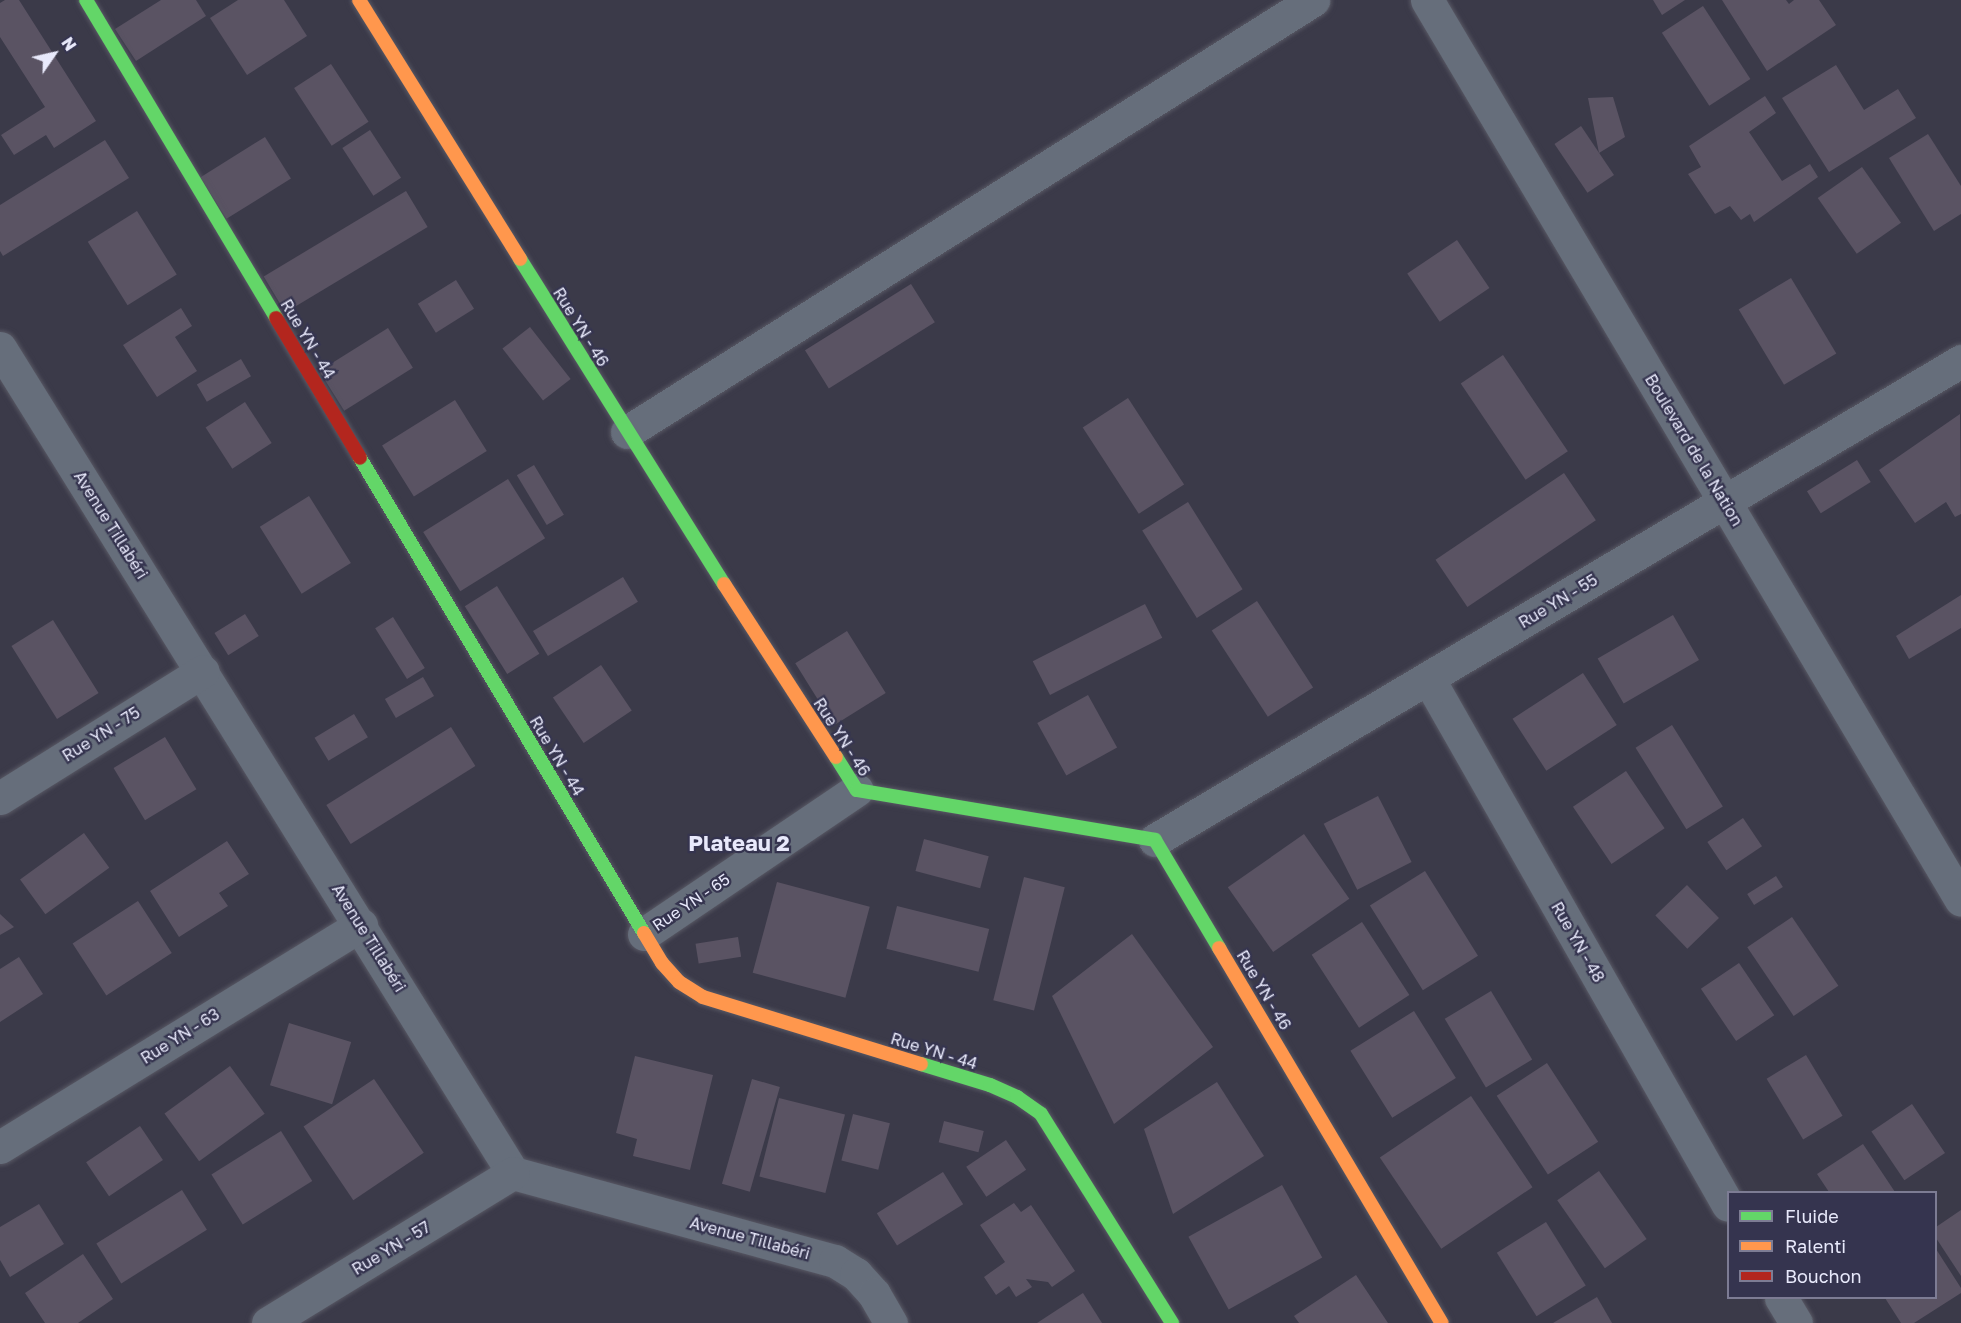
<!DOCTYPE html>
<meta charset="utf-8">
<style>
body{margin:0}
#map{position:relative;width:1961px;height:1323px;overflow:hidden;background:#3b3a49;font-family:"Golos Text",sans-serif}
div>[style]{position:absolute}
.building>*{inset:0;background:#5a5363;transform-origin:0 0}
.roads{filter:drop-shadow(0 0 2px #585864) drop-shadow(0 0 2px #585864)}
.street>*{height:33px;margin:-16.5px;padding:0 16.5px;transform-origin:16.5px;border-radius:16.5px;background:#666e7b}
.fast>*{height:14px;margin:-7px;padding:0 7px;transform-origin:7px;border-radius:7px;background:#63d668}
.slow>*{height:14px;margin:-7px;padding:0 7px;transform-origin:7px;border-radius:7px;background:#ff974d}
.jam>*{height:14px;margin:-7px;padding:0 7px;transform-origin:7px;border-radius:7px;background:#b3261e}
span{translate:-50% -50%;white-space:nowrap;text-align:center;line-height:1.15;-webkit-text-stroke:4.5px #35344f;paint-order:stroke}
.street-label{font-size:16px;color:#e8e9fb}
.district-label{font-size:22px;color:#e8e9fb;font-weight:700}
.legend{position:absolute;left:1727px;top:1191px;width:210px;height:108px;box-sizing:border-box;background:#35344f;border:2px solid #7d7c94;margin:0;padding:8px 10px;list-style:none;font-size:18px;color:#e8e9fb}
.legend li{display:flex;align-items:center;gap:12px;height:30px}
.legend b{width:30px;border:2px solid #7d7c94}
.north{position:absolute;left:24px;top:24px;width:60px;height:60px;-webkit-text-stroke:4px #35344f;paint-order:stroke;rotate:56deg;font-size:16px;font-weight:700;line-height:24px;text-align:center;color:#e8e9fb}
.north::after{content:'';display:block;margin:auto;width:21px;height:27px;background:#e8e9fb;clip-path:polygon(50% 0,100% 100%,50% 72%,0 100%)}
</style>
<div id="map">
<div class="building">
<i style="clip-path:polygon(5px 0,19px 0,96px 121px,54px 148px,46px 135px,14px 155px,1px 135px,45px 107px,0 37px,0 3px)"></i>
<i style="clip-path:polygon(161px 0,196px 0,206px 16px,136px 61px,115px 29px)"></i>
<i style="clip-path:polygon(238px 0,284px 0,307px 36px,247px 75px,210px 18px)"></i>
<i style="clip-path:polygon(1653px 0,1685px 0,1662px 15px)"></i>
<i style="clip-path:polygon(1722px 0,1786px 0,1789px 4px,1794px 0,1819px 0,1836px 25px,1767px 71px)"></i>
<i style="left:1703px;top:6px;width:87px;height:49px;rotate:57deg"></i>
<i style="left:331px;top:64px;width:69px;height:44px;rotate:57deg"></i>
<i style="clip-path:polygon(1836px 65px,1864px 110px,1898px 89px,1916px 118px,1829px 172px,1782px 98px)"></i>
<i style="clip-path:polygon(1765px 96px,1776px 113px,1749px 132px,1782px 181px,1810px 164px,1818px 177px,1754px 222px,1750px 214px,1741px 220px,1730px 206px,1715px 214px,1688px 174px,1701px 167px,1689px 146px)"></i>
<i style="clip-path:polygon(1613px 97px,1625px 137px,1599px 153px,1588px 98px)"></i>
<i style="left:1581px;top:126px;width:59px;height:32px;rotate:56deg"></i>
<i style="left:370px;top:130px;width:57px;height:33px;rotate:57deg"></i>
<i style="clip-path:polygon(1928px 134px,1961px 186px,1961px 214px,1934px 231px,1889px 158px)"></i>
<i style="left:265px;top:137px;width:49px;height:76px;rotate:58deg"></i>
<i style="clip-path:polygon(105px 140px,129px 178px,3px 256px,0 251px,0 205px)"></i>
<i style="left:1862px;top:167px;width:68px;height:54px;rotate:55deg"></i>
<i style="left:406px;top:191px;width:42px;height:166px;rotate:59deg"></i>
<i style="left:137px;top:211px;width:75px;height:58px;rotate:58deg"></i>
<i style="left:1457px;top:240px;width:58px;height:60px;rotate:56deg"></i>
<i style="left:1791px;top:278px;width:88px;height:61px;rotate:59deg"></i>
<i style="left:456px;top:280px;width:34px;height:45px;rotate:58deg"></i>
<i style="left:911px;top:284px;width:45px;height:125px;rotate:58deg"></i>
<i style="clip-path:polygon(181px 308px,192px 326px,175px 337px,197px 371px,157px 397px,123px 345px)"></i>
<i style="left:530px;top:327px;width:66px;height:35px;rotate:52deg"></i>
<i style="left:388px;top:328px;width:47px;height:81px;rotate:58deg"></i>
<i style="left:1503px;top:355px;width:116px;height:51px;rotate:56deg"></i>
<i style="left:241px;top:359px;width:20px;height:51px;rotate:60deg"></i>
<i style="left:1128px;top:398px;width:103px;height:54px;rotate:57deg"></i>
<i style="left:455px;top:400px;width:60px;height:86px;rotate:58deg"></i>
<i style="left:245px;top:402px;width:49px;height:47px;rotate:57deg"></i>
<i style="clip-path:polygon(1960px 414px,1961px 514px,1955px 517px,1946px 502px,1915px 523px,1879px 470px)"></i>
<i style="left:1857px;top:460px;width:26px;height:59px;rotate:58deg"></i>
<i style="left:534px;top:465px;width:58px;height:20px;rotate:59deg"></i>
<i style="left:1564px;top:473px;width:57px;height:155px;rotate:56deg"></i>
<i style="left:508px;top:479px;width:70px;height:100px;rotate:58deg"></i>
<i style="left:309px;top:496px;width:79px;height:58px;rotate:58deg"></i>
<i style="left:1188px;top:502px;width:103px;height:54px;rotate:58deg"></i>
<i style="left:623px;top:577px;width:29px;height:105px;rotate:59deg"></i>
<i style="left:497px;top:586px;width:80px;height:38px;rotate:58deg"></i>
<i style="clip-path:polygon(1961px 595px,1961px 628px,1909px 659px,1896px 636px)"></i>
<i style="left:1257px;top:601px;width:103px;height:54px;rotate:57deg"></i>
<i style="left:1145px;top:604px;width:38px;height:126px;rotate:63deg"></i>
<i style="left:245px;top:614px;width:26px;height:36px;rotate:58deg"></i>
<i style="left:1673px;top:615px;width:52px;height:87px;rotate:60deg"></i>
<i style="left:393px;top:617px;width:60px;height:21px;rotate:58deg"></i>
<i style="left:53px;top:620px;width:86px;height:49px;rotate:58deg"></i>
<i style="left:847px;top:631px;width:73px;height:61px;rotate:58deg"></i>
<i style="left:601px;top:665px;width:55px;height:58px;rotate:56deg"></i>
<i style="left:1583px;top:673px;width:62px;height:84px;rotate:57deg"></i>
<i style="left:423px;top:677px;width:22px;height:44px;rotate:60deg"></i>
<i style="left:1088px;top:695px;width:60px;height:58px;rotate:61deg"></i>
<i style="left:354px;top:714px;width:27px;height:46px;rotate:59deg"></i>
<i style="left:1672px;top:725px;width:96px;height:43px;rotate:58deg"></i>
<i style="left:451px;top:727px;width:46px;height:147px;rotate:58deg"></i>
<i style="left:165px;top:737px;width:61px;height:60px;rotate:59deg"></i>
<i style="left:1626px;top:771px;width:69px;height:64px;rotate:56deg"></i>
<i style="left:1378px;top:796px;width:74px;height:61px;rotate:63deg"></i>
<i style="left:1743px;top:818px;width:34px;height:43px;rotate:56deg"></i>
<i style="left:84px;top:833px;width:43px;height:79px;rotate:54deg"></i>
<i style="left:1304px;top:834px;width:79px;height:93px;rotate:55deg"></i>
<i style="left:924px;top:839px;width:67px;height:33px;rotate:15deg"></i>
<i style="clip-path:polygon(227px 841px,249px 874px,219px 893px,228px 906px,179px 937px,150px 891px)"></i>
<i style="left:1425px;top:871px;width:100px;height:65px;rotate:58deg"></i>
<i style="left:1776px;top:876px;width:13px;height:34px;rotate:58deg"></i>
<i style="left:1024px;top:877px;width:42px;height:127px;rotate:14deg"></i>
<i style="left:777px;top:882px;width:96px;height:94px;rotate:15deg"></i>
<i style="left:1687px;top:885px;width:46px;height:44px;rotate:46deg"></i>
<i style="left:138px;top:901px;width:62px;height:78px;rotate:57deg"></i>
<i style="left:897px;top:906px;width:95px;height:44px;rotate:14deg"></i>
<i style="clip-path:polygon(0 914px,14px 927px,0 935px)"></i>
<i style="left:1792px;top:917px;width:83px;height:54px;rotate:56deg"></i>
<i style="left:1362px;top:922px;width:87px;height:60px;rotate:57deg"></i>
<i style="clip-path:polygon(1132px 934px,1213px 1047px,1114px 1124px,1052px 996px)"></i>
<i style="left:738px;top:937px;width:20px;height:43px;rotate:81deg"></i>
<i style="clip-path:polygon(19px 957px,43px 994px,0 1022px,0 969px)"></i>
<i style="left:1739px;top:963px;width:63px;height:46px;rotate:56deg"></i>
<i style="left:1491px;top:991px;width:80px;height:54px;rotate:59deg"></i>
<i style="left:1414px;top:1011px;width:79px;height:75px;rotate:58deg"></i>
<i style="left:289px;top:1023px;width:65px;height:65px;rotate:17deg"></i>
<i style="left:1806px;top:1055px;width:71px;height:46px;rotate:59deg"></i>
<i style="clip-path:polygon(635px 1056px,713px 1075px,690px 1170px,633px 1156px,637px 1139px,616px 1133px)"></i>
<i style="left:1547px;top:1063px;width:94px;height:60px;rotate:57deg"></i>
<i style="left:230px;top:1066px;width:59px;height:81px;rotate:54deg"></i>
<i style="left:374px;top:1079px;width:89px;height:85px;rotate:56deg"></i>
<i style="left:752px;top:1079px;width:29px;height:109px;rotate:16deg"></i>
<i style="clip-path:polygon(1217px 1082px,1264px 1156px,1173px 1214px,1144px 1129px)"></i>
<i style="left:1471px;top:1096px;width:110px;height:110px;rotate:56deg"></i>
<i style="left:779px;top:1098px;width:68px;height:81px;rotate:14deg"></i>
<i style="left:1912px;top:1104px;width:59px;height:49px;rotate:56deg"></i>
<i style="left:853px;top:1114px;width:38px;height:48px;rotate:14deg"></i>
<i style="left:944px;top:1121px;width:41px;height:22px;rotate:14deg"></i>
<i style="left:140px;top:1126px;width:41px;height:65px;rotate:56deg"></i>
<i style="left:281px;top:1131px;width:59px;height:82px;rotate:58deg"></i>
<i style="left:1006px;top:1140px;width:36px;height:48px;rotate:56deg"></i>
<i style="clip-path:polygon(1863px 1144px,1895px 1192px,1829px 1192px,1817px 1174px)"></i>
<i style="left:1599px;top:1171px;width:83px;height:51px;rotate:55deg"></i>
<i style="left:943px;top:1172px;width:38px;height:78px;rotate:58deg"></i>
<i style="left:1282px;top:1185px;width:83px;height:107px;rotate:61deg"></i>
<i style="left:182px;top:1190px;width:47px;height:101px;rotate:58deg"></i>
<i style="clip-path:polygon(1014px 1203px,1021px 1212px,1031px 1205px,1075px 1271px,1052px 1287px,1048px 1282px,1026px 1279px,1032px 1287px,1016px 1297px,1009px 1286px,996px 1295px,984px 1277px,1005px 1262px,980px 1225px)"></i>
<i style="clip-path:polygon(39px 1204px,64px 1244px,10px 1277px,0 1260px,0 1227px)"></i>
<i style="clip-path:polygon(1961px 1210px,1961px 1276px,1936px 1238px,1936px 1227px)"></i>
<i style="left:1546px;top:1222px;width:75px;height:58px;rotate:58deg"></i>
<i style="clip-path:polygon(1936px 1249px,1961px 1288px,1961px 1293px,1914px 1323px,1901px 1323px,1885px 1298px,1936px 1298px)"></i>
<i style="clip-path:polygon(83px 1254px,113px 1299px,78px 1323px,45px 1323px,25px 1293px)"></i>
<i style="clip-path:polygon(1356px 1275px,1388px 1323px,1299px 1323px,1294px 1316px)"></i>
<i style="clip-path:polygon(1083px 1293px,1102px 1323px,1037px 1323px)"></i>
<i style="clip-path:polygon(1597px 1297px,1612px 1323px,1553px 1323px)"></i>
</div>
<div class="roads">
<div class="street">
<i style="left:1427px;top:0;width:1046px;rotate:59.32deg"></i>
<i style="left:0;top:348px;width:971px;rotate:58.13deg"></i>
<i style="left:513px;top:1173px;width:334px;rotate:15.3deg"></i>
<i style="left:835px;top:1261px;width:25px;rotate:32deg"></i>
<i style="left:856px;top:1274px;width:27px;rotate:48deg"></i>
<i style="left:874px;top:1294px;width:34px;rotate:60deg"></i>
<i style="left:627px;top:432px;width:811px;rotate:-32.2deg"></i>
<i style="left:1428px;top:678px;width:606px;rotate:60.35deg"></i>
<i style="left:0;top:798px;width:239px;rotate:-32deg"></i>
<i style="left:1155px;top:840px;width:938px;rotate:-30.72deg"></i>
<i style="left:644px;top:934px;width:257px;rotate:-34.1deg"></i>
<i style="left:0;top:1147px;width:424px;rotate:-31.6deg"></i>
<i style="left:1781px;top:1298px;width:29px;rotate:59deg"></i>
<i style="left:268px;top:1323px;width:287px;rotate:-31.5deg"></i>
</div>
<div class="fast">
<i style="left:86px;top:0;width:370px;rotate:59.1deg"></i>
<i style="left:520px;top:259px;width:384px;rotate:57.9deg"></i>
<i style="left:360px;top:458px;width:553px;rotate:59.13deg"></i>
<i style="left:836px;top:757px;width:39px;rotate:58deg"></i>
<i style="left:857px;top:790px;width:302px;rotate:9.5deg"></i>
<i style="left:1155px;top:840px;width:126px;rotate:59.3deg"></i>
<i style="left:921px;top:1064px;width:72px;rotate:16.9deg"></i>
<i style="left:990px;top:1085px;width:30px;rotate:24deg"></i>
<i style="left:1017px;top:1097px;width:29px;rotate:35deg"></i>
<i style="left:1041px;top:1114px;width:247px;rotate:57.9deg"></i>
</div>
<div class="slow">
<i style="left:359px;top:0;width:305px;rotate:58.1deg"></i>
<i style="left:724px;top:584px;width:206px;rotate:57.1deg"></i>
<i style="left:644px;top:933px;width:35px;rotate:59deg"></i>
<i style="left:662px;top:963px;width:25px;rotate:48deg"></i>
<i style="left:679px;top:982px;width:28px;rotate:32deg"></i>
<i style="left:703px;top:997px;width:228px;rotate:17.1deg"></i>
<i style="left:1219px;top:948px;width:436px;rotate:59.3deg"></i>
</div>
<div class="jam">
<i style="left:276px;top:318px;width:163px;rotate:59deg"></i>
</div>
</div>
<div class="street-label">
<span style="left:581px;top:327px;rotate:58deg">Rue YN - 46</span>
<span style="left:308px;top:339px;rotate:59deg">Rue YN - 44</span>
<span style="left:1694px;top:450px;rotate:59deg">Boulevard de la Nation</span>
<span style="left:111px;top:525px;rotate:58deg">Avenue Tillabéri</span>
<span style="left:1558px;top:601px;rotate:-31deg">Rue YN - 55</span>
<span style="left:101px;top:734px;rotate:-32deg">Rue YN - 75</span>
<span style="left:842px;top:737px;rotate:57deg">Rue YN - 46</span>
<span style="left:557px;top:756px;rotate:59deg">Rue YN - 44</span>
<span style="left:691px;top:902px;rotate:-34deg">Rue YN - 65</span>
<span style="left:369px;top:938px;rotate:58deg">Avenue Tillabéri</span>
<span style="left:1578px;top:942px;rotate:60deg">Rue YN - 48</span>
<span style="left:1264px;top:990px;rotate:59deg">Rue YN - 46</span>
<span style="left:180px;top:1036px;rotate:-32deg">Rue YN - 63</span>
<span style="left:934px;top:1051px;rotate:17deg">Rue YN - 44</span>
<span style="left:750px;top:1238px;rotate:15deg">Avenue Tillabéri</span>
<span style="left:391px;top:1248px;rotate:-31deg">Rue YN - 57</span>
</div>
<div class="district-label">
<span style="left:739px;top:843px">Plateau 2</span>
</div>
<ul class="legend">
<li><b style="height:8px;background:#63d668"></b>Fluide</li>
<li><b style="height:8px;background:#ff974d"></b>Ralenti</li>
<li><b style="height:8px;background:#b3261e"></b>Bouchon</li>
</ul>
<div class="north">N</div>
</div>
